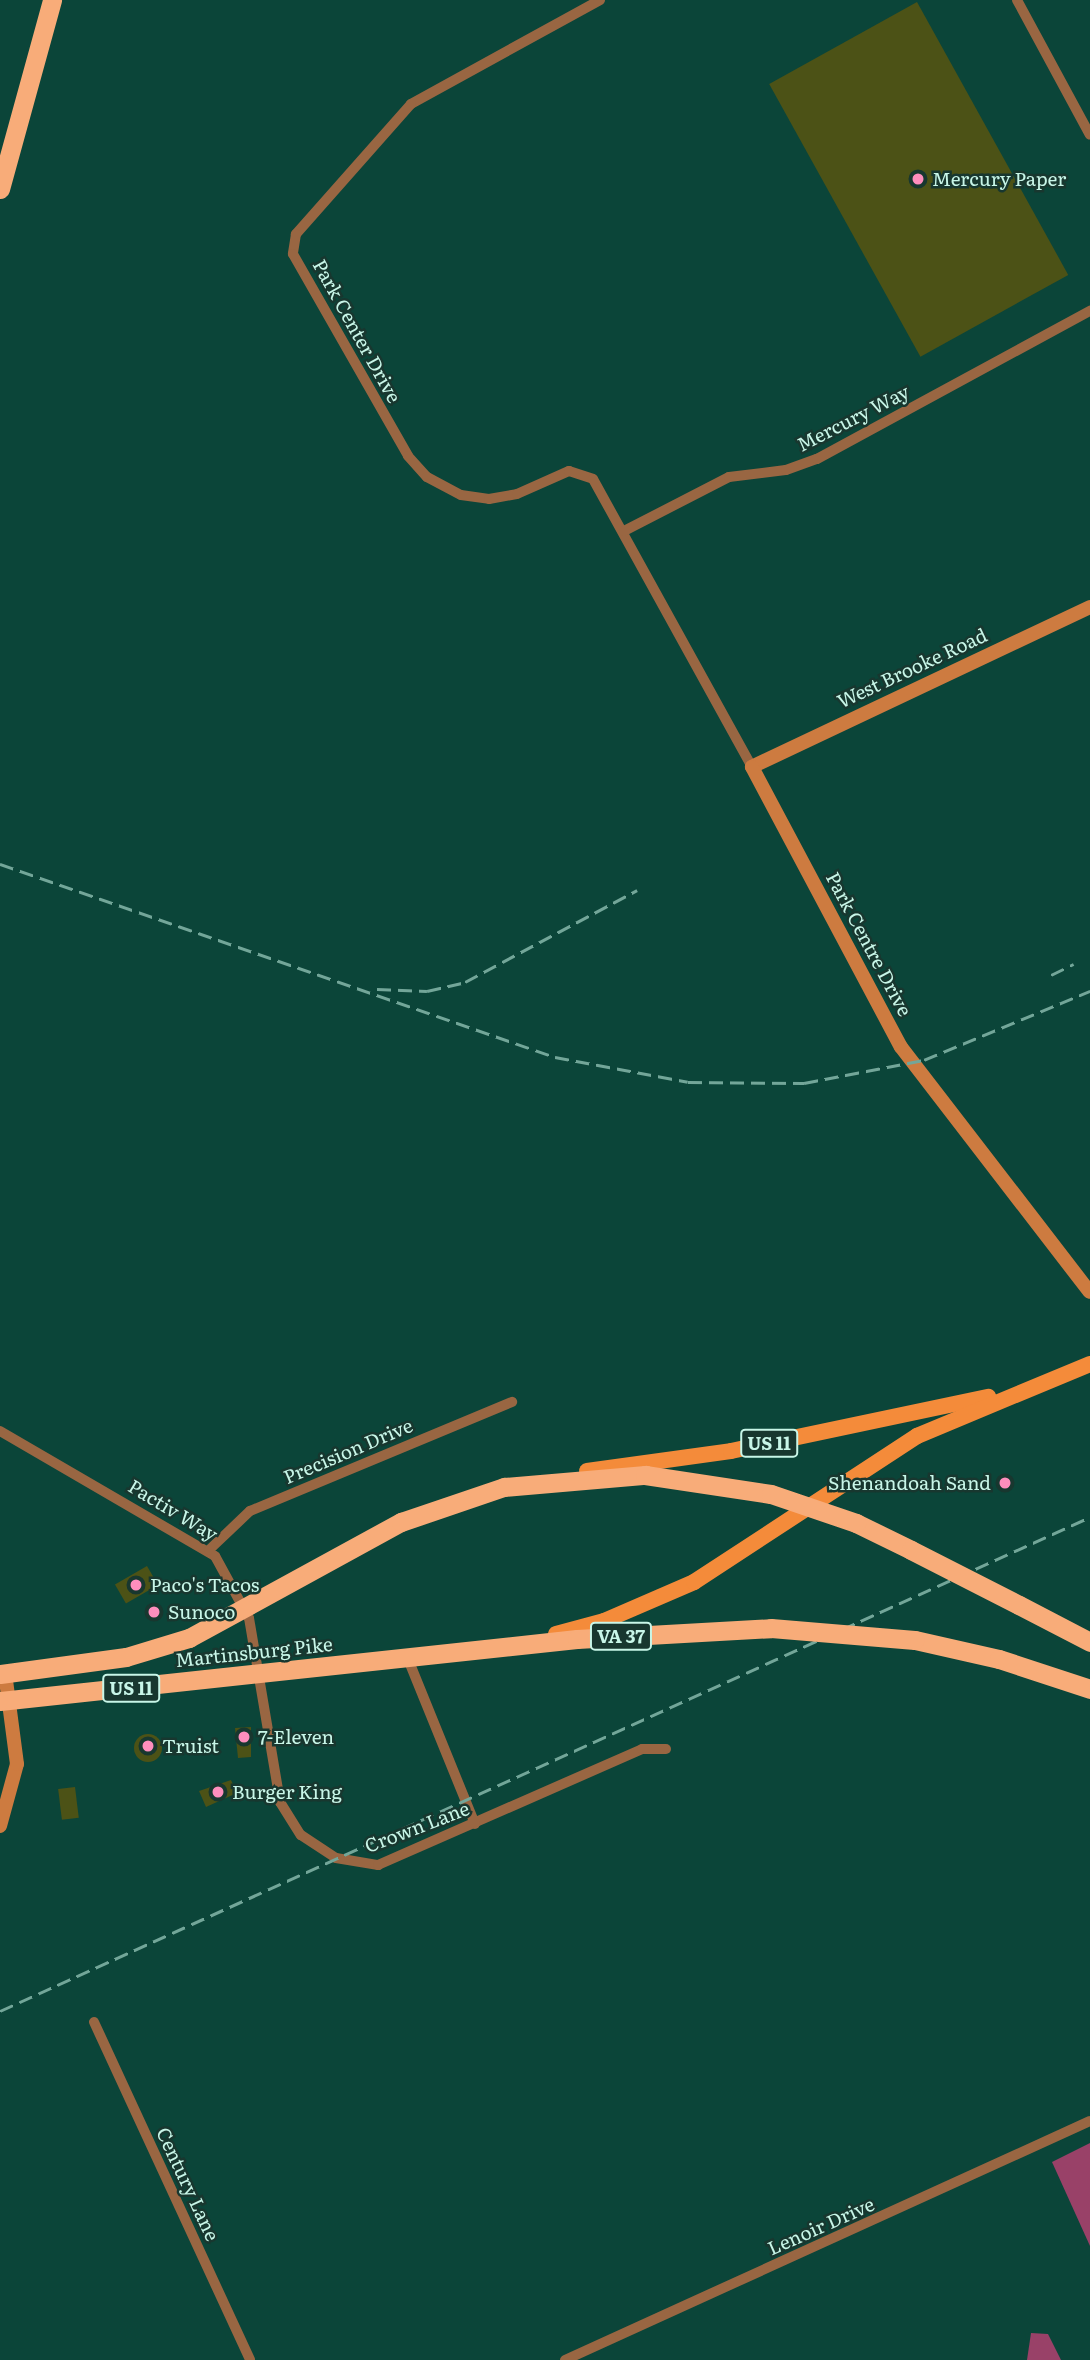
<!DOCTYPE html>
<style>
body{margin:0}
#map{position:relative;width:1090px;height:2360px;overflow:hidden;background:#0b4539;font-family:Literata,serif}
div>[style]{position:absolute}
.forest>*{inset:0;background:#994168}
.building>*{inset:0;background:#4c5216;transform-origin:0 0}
.round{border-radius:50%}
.street>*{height:10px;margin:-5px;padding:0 5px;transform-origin:5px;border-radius:5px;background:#996642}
.secondary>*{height:14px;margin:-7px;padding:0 7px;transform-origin:7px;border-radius:7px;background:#cd7b40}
.primary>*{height:16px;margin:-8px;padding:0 8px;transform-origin:8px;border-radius:8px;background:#f48b3a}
.highway>*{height:19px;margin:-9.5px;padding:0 9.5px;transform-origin:9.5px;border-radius:9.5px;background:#f8ac79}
.rail>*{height:2.5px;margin-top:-1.25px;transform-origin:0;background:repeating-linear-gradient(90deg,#73a699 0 14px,transparent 0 21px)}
.highway-bridge>*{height:19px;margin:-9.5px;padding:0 9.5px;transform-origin:9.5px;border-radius:9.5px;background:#f8ac79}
.dots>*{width:19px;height:19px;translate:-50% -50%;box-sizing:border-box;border:4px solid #18372f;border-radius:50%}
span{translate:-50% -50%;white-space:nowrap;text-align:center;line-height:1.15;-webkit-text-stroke:5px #18372f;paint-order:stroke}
.shield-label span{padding:2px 5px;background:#18372f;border:2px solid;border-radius:5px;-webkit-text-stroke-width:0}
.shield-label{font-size:18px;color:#c8f6e8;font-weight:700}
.poi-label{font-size:19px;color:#c8f6e8}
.left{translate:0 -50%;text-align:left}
.right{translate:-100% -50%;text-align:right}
.street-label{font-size:19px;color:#c8f6e8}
</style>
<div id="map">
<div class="forest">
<i style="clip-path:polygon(1090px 2143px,1090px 2246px,1052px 2162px)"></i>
<i style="clip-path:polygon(1031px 2333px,1048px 2334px,1061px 2360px,1027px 2360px)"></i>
</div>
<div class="building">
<i style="left:917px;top:2px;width:312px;height:169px;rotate:61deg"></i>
<i style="left:147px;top:1566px;width:22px;height:37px;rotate:60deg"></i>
<i style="clip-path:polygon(251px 1727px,251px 1757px,238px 1758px,235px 1728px)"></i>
<i class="round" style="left:134px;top:1734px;width:28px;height:28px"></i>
<i style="clip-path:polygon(231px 1780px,237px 1793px,206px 1807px,199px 1791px)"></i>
<i style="left:75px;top:1787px;width:31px;height:17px;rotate:83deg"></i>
</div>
<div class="street">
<i style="left:600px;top:0;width:216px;rotate:151.2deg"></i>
<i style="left:411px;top:104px;width:174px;rotate:131.5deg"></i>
<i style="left:296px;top:234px;width:20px;rotate:99deg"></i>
<i style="left:293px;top:254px;width:232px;rotate:60.3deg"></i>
<i style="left:408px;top:456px;width:28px;rotate:48deg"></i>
<i style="left:427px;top:477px;width:38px;rotate:28deg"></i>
<i style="left:461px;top:495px;width:28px;rotate:8deg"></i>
<i style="left:489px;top:499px;width:28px;rotate:-10deg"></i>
<i style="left:517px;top:494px;width:57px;rotate:-23.9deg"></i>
<i style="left:569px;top:471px;width:25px;rotate:18deg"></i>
<i style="left:593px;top:479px;width:329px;rotate:61.1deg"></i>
<i style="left:1017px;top:0;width:153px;rotate:61.6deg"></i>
<i style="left:624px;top:531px;width:118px;rotate:-27.2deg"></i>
<i style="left:729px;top:477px;width:57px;rotate:-7deg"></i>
<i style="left:786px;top:470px;width:33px;rotate:-20deg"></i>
<i style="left:817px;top:459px;width:311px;rotate:-28.5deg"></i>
<i style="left:0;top:1431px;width:249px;rotate:30.2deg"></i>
<i style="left:215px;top:1556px;width:71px;rotate:61.3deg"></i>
<i style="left:249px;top:1618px;width:187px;rotate:80.4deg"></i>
<i style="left:280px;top:1802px;width:39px;rotate:58deg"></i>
<i style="left:301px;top:1835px;width:42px;rotate:33.3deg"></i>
<i style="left:336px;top:1858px;width:43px;rotate:9.5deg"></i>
<i style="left:378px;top:1865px;width:288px;rotate:-23.7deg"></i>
<i style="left:642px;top:1749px;width:24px"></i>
<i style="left:209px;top:1550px;width:57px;rotate:-43.6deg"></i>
<i style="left:250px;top:1511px;width:284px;rotate:-22.6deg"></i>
<i style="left:408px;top:1659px;width:178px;rotate:67.9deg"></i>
<i style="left:94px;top:2022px;width:372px;rotate:65.2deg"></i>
<i style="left:565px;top:2360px;width:577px;rotate:-24.48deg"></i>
</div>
<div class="secondary">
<i style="left:1090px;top:607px;width:374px;rotate:154.7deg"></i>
<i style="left:752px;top:767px;width:317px;rotate:62deg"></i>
<i style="left:901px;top:1047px;width:309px;rotate:52.4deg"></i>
<i style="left:0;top:1826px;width:64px;rotate:-74.7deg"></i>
<i style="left:17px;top:1764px;width:92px;rotate:-97.5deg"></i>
</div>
<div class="primary">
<i style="left:587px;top:1471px;width:145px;rotate:-7.9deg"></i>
<i style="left:731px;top:1451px;width:263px;rotate:-11.9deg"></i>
<i style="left:556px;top:1634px;width:50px;rotate:-15.2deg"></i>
<i style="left:604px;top:1621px;width:98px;rotate:-23.4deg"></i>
<i style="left:694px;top:1582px;width:267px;rotate:-33.2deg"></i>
<i style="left:917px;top:1436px;width:187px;rotate:-22.6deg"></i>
</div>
<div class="highway">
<i style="left:0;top:189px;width:196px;rotate:-74.6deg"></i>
<i style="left:856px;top:1523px;width:61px;rotate:26.1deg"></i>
<i style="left:1019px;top:1605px;width:80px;rotate:27.5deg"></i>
<i style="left:915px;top:1640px;width:86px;rotate:12.7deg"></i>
<i style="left:999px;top:1659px;width:96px;rotate:18.2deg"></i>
<i style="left:0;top:1674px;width:127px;rotate:-7.7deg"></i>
<i style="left:126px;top:1657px;width:66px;rotate:-16.8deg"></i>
<i style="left:189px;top:1638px;width:242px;rotate:-28.7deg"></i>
<i style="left:401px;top:1522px;width:109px;rotate:-18.8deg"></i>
<i style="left:504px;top:1487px;width:142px;rotate:-4.9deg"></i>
<i style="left:645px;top:1475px;width:127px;rotate:8.6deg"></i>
<i style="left:0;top:1701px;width:580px;rotate:-6.13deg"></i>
<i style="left:577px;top:1639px;width:194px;rotate:-3.2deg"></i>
</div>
<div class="rail">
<i style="left:0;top:864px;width:588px;rotate:19.18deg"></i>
<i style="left:555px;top:1057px;width:135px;rotate:10.6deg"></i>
<i style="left:688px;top:1082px;width:116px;rotate:0.5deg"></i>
<i style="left:804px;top:1083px;width:122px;rotate:-10.9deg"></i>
<i style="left:924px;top:1060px;width:180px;rotate:-22.6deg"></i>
<i style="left:1051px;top:975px;width:25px;rotate:-26deg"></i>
<i style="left:377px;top:989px;width:50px;rotate:2.3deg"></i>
<i style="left:427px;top:991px;width:39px;rotate:-13deg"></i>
<i style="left:465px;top:982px;width:195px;rotate:-28.1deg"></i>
<i style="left:0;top:2011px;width:1197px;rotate:-24.38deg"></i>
</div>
<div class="highway-bridge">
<i style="left:771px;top:1494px;width:90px;rotate:18.8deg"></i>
<i style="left:911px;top:1550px;width:121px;rotate:27deg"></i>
<i style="left:771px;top:1628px;width:144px;rotate:4.8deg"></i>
</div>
<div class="dots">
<i style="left:918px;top:179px;background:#fe8ebd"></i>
<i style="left:1005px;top:1483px;background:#fe8ebd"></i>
<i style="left:136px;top:1585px;background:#fe8ebd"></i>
<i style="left:154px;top:1612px;background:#fe8ebd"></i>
<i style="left:244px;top:1737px;background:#fe8ebd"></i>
<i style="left:148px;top:1746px;background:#fe8ebd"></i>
<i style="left:218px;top:1792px;background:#fe8ebd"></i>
</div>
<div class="shield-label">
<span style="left:769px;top:1443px">US 11</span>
<span style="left:621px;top:1636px">VA 37</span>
<span style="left:131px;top:1688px">US 11</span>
</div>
<div class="poi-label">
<span class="left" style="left:932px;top:179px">Mercury Paper</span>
<span class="right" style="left:991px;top:1483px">Shenandoah Sand</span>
<span class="left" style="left:150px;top:1585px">Paco's Tacos</span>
<span class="left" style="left:168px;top:1612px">Sunoco</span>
<span class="left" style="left:258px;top:1737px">7-Eleven</span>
<span class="left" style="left:162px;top:1746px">Truist</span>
<span class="left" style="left:232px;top:1792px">Burger King</span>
</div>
<div class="street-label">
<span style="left:357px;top:331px;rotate:61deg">Park Center Drive</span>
<span style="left:853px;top:418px;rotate:-27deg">Mercury Way</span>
<span style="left:912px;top:668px;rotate:-25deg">West Brooke Road</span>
<span style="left:869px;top:944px;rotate:62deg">Park Centre Drive</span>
<span style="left:348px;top:1451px;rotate:-23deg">Precision Drive</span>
<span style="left:173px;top:1510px;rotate:31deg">Pactiv Way</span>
<span style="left:254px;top:1652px;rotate:-6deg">Martinsburg Pike</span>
<span style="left:417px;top:1827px;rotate:-21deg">Crown Lane</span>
<span style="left:188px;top:2184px;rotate:65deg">Century Lane</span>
<span style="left:821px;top:2226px;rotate:-24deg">Lenoir Drive</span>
</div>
</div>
